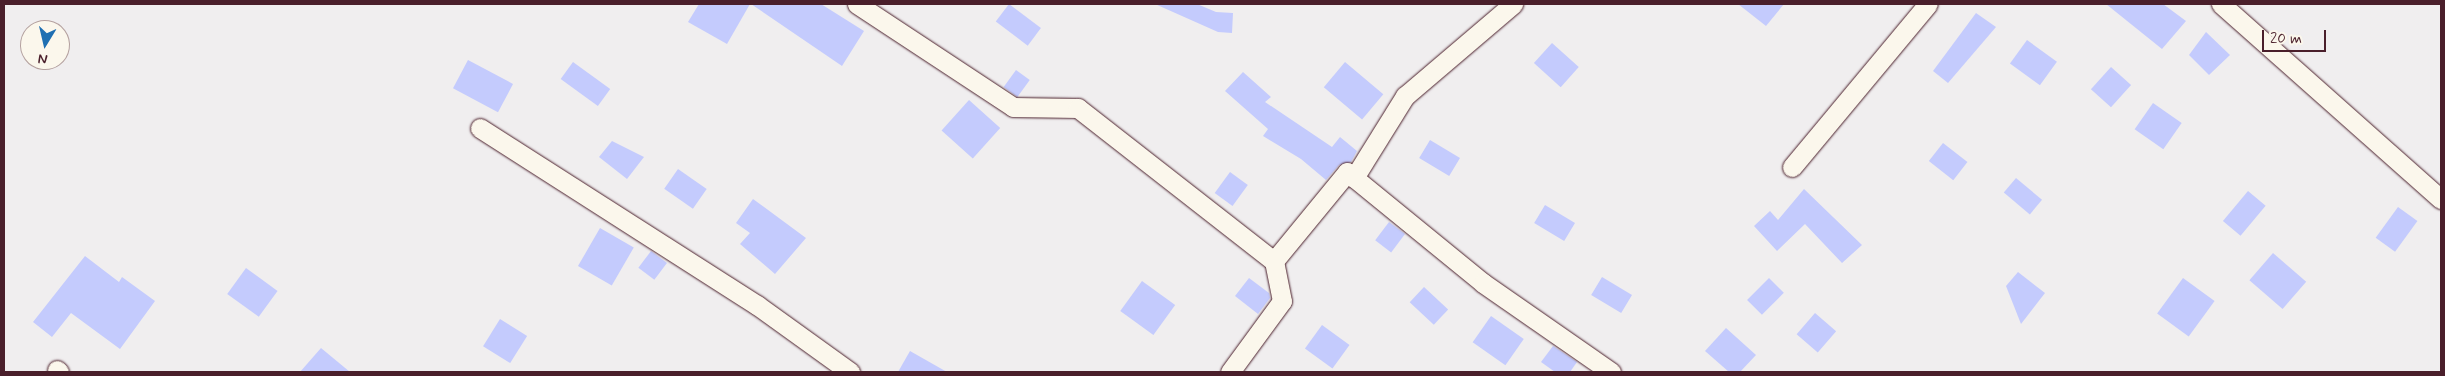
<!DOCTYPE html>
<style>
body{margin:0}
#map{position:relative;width:2445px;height:376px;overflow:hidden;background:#f0eeef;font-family:Mynerve,sans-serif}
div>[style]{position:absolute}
.building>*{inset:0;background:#c4cbfd;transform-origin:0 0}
.roads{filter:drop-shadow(0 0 1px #4a1f2b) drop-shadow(0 0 1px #4a1f2b)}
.street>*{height:19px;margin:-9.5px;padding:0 9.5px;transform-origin:9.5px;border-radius:9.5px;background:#fbf7ec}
span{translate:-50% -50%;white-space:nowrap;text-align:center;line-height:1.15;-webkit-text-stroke:5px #fbf7ec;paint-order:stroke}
.frame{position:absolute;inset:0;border:5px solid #4a1f2b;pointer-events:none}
.north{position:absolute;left:20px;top:20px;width:50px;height:50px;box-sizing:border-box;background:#fbf7ec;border:1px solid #b4a19f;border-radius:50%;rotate:189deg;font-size:14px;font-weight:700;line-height:20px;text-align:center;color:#4a1f2b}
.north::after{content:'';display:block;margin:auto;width:18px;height:22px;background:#1f6fb2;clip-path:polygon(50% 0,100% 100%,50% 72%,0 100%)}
.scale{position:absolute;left:2262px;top:30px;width:64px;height:22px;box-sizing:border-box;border:2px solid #4a1f2b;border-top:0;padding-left:6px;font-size:15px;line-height:18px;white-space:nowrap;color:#4a1f2b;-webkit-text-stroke:4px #fbf7ec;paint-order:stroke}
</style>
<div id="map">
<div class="building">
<i style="clip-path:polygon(699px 4px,750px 4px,727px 44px,688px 22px)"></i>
<i style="clip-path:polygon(751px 4px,821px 4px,864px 31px,842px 66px)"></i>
<i style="left:1009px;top:4px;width:40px;height:22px;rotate:37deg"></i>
<i style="clip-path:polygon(1155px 4px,1197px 4px,1216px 12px,1233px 13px,1232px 33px,1218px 32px)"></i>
<i style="clip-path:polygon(1738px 4px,1784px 4px,1766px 26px)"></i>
<i style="clip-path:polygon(2106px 4px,2163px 4px,2186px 21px,2162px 49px)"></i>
<i style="clip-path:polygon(1976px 13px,1996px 27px,1948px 83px,1933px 71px)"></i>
<i style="clip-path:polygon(2206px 32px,2230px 55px,2209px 75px,2189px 55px)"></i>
<i style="left:2027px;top:40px;width:37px;height:29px;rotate:36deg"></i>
<i style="left:1552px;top:43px;width:36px;height:27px;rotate:42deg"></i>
<i style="left:468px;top:60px;width:51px;height:32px;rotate:28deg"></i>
<i style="left:573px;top:62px;width:46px;height:21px;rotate:36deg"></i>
<i style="left:1345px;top:62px;width:50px;height:33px;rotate:40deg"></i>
<i style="left:2111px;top:67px;width:27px;height:30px;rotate:42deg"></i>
<i style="left:1016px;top:70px;width:17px;height:21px;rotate:36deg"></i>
<i style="clip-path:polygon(1243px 72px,1271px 97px,1265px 102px,1332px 147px,1340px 137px,1357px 151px,1351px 162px,1339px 165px,1326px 180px,1301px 159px,1263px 136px,1268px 129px,1225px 91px)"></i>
<i style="left:969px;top:100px;width:42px;height:41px;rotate:42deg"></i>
<i style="left:2153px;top:103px;width:35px;height:32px;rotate:35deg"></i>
<i style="left:1430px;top:140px;width:35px;height:21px;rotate:31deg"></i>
<i style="clip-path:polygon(612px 141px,644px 157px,627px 179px,599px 157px)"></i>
<i style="left:1943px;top:143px;width:31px;height:23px;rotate:38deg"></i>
<i style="left:678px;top:169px;width:35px;height:24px;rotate:35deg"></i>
<i style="left:1230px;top:172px;width:22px;height:26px;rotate:36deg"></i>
<i style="left:2016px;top:178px;width:34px;height:19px;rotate:40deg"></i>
<i style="clip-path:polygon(1804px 189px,1862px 245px,1842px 263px,1805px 224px,1777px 251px,1754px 226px,1770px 211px,1778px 220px)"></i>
<i style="left:2248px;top:191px;width:23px;height:39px;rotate:40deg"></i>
<i style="clip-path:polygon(753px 199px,806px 238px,775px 274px,740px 244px,750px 233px,736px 223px)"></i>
<i style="left:1545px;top:205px;width:35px;height:21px;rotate:31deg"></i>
<i style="left:2398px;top:207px;width:24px;height:38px;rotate:36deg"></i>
<i style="left:1389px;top:222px;width:20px;height:23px;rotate:37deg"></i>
<i style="left:600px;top:228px;width:39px;height:44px;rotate:30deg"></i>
<i style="left:651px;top:251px;width:20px;height:21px;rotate:37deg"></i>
<i style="left:2273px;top:253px;width:44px;height:36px;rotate:41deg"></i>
<i style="clip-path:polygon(85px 256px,119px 282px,122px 277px,155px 301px,120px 349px,71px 313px,52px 337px,33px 322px)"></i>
<i style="left:246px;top:268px;width:39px;height:32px;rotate:36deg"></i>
<i style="clip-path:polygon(2018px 272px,2045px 293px,2021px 324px,2006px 286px)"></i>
<i style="left:1602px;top:277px;width:35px;height:21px;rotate:31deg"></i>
<i style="clip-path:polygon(1249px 278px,1269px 293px,1270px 298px,1258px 314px,1235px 296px)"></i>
<i style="left:1769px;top:278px;width:21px;height:31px;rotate:45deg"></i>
<i style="left:2183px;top:278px;width:39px;height:44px;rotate:36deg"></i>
<i style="left:1142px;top:281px;width:41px;height:37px;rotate:36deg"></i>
<i style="left:1424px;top:287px;width:33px;height:21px;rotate:43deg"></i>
<i style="left:1815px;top:313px;width:28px;height:28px;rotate:41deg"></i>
<i style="left:1491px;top:316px;width:40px;height:32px;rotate:35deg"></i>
<i style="left:500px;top:319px;width:32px;height:32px;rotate:32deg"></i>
<i style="left:1322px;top:325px;width:34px;height:29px;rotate:36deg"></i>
<i style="clip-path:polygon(1726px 328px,1756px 355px,1740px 372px,1729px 372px,1705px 351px)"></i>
<i style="clip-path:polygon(1553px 346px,1577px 362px,1570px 372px,1555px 372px,1541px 362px)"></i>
<i style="clip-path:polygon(321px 348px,350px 372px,300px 372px)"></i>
<i style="clip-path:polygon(910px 351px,947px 372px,898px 372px)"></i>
</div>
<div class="roads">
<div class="street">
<i style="left:857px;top:4px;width:187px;rotate:33.4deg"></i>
<i style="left:1013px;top:107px;width:65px;rotate:0.9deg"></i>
<i style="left:1078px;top:108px;width:249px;rotate:38deg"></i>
<i style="left:2221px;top:4px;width:294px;rotate:41.6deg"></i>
<i style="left:480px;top:128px;width:329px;rotate:32.6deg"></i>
<i style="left:757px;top:305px;width:115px;rotate:35.8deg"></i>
<i style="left:1792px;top:167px;width:212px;rotate:-50.2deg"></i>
<i style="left:1354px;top:178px;width:97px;rotate:-58.1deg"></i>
<i style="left:1405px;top:96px;width:142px;rotate:-40.4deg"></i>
<i style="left:57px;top:370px;width:3px;rotate:45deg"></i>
<i style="left:1230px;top:372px;width:88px;rotate:-53.8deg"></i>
<i style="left:1282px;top:301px;width:41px;rotate:-101.3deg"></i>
<i style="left:1274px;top:261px;width:115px;rotate:-50.6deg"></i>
<i style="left:1347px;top:172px;width:176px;rotate:39.2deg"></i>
<i style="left:1483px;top:283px;width:156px;rotate:34.8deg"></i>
</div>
</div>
<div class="frame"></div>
<div class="north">N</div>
<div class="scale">20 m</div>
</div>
